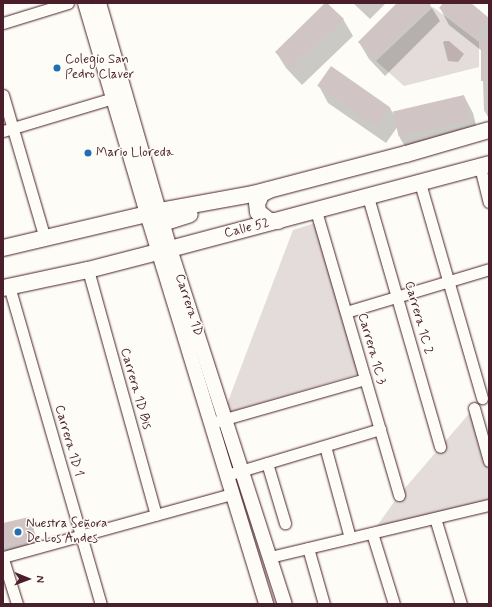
<!DOCTYPE html>
<meta charset="utf-8">
<style>
body{margin:0}
#map{position:relative;width:492px;height:607px;overflow:hidden;background:#fdfcf7;font-family:Mynerve,sans-serif}
div>[style]{position:absolute}
.green>*{inset:0;background:#e3dcda}
.water>*{inset:0;background:#c0b1b1}
.shadow>*{inset:0;background:#0003}
.building>*{inset:0;background:#d0c5c4;transform-origin:0 0}
.roads{filter:drop-shadow(0 0 1px #4a1f2b) drop-shadow(0 0 1px #4a1f2b)}
.minor>*{height:11px;margin:-5.5px;padding:0 5.5px;transform-origin:5.5px;border-radius:5.5px;background:#fdfcf7}
.tertiary>*{height:14px;margin:-7px;padding:0 7px;transform-origin:7px;border-radius:7px;background:#fdfcf7}
.secondary>*{height:16px;margin:-8px;padding:0 8px;transform-origin:8px;border-radius:8px;background:#fdfcf7}
.dots>*{width:11px;height:11px;translate:-50% -50%;box-sizing:border-box;border:2px solid #fdfcf7;border-radius:50%}
span{translate:-50% -50%;white-space:nowrap;text-align:center;line-height:1.15;-webkit-text-stroke:3px #fdfcf7;paint-order:stroke}
.poi-label{font-size:13px;color:#4a1f2b}
.left{translate:0 -50%;text-align:left}
.street-label{font-size:13px;color:#4a1f2b}
.frame{position:absolute;inset:0;border:4px solid #4a1f2b;pointer-events:none}
.north{position:absolute;left:8px;top:559px;width:40px;height:40px;-webkit-text-stroke:3px #fdfcf7;paint-order:stroke;rotate:91deg;font-size:11px;font-weight:700;line-height:16px;text-align:center;color:#4a1f2b}
.north::after{content:'';display:block;margin:auto;width:14px;height:18px;background:#4a1f2b;clip-path:polygon(50% 0,100% 100%,50% 72%,0 100%)}
</style>
<div id="map">
<div class="green">
<i style="clip-path:polygon(433px 7px,479px 42px,479px 67px,404px 86px,376px 61px)"></i>
<i style="clip-path:polygon(315px 223px,359px 374px,230px 412px,227px 404px,293px 230px)"></i>
<i style="clip-path:polygon(474px 408px,489px 461px,489px 505px,372px 533px,399px 495px)"></i>
</div>
<div class="water">
<i style="clip-path:polygon(445px 41px,449px 41px,464px 54px,458px 62px,448px 61px,443px 42px)"></i>
</div>
<div class="shadow">
<i style="clip-path:polygon(353px 3px,386px 3px,370px 19px)"></i>
<i style="clip-path:polygon(399px 3px,429px 3px,440px 21px,385px 76px,369px 59px,359px 42px)"></i>
<i style="clip-path:polygon(444px 3px,469px 3px,489px 19px,489px 119px,484px 110px,482px 51px,449px 25px,440px 8px)"></i>
<i style="clip-path:polygon(343px 19px,353px 36px,302px 85px,286px 68px,276px 52px)"></i>
<i style="clip-path:polygon(331px 67px,390px 108px,394px 115px,464px 96px,473px 113px,479px 137px,410px 155px,400px 138px,398px 126px,386px 143px,328px 103px,319px 86px)"></i>
<i style="clip-path:polygon(28px 518px,33px 527px,40px 549px,6px 553px,3px 548px,3px 526px)"></i>
</div>
<div class="building">
<i style="clip-path:polygon(325px 3px,327px 3px,344px 19px,292px 69px,275px 52px)"></i>
<i style="clip-path:polygon(397px 3px,432px 3px,375px 60px,358px 42px)"></i>
<i style="clip-path:polygon(443px 3px,449px 3px,453px 6px,455px 3px,471px 3px,489px 18px,489px 20px,475px 38px,439px 8px)"></i>
<i style="left:481px;top:38px;width:8px;height:43px"></i>
<i style="left:331px;top:66px;width:72px;height:24px;rotate:35deg"></i>
<i style="left:464px;top:95px;width:26px;height:73px;rotate:77deg"></i>
<i style="clip-path:polygon(29px 517px,36px 541px,12px 547px,3px 542px,3px 523px)"></i>
</div>
<div class="roads">
<div class="minor">
<i style="left:3px;top:23px;width:68px;rotate:-17.1deg"></i>
<i style="left:3px;top:95px;width:150px;rotate:73.7deg"></i>
<i style="left:3px;top:131px;width:115px;rotate:-16.7deg"></i>
<i style="left:480px;top:167px;width:36px;rotate:76deg"></i>
<i style="left:420px;top:183px;width:224px;rotate:73.9deg"></i>
<i style="left:368px;top:197px;width:260px;rotate:73.9deg"></i>
<i style="left:316px;top:211px;width:296px;rotate:73.7deg"></i>
<i style="left:88px;top:270px;width:254px;rotate:74.5deg"></i>
<i style="left:9px;top:286px;width:331px;rotate:73.9deg"></i>
<i style="left:346px;top:312px;width:149px;rotate:-16.7deg"></i>
<i style="left:474px;top:408px;width:55px;rotate:74.2deg"></i>
<i style="left:218px;top:421px;width:153px;rotate:-15.9deg"></i>
<i style="left:325px;top:446px;width:95px;rotate:74.8deg"></i>
<i style="left:267px;top:463px;width:63px;rotate:73.3deg"></i>
<i style="left:227px;top:475px;width:160px;rotate:-16.7deg"></i>
<i style="left:435px;top:518px;width:90px;rotate:73.2deg"></i>
<i style="left:372px;top:533px;width:74px;rotate:72.8deg"></i>
<i style="left:308px;top:548px;width:58px;rotate:74.1deg"></i>
<i style="left:3px;top:557px;width:238px;rotate:-15.4deg"></i>
<i style="left:270px;top:557px;width:225px;rotate:-13.4deg"></i>
<i style="left:3px;top:559px;width:47px;rotate:72.7deg"></i>
</div>
<div class="tertiary">
<i style="left:85px;top:3px;width:220px;rotate:73.6deg"></i>
<i style="left:147px;top:214px;width:408px;rotate:73deg"></i>
<i style="left:99px;top:3px;width:256px;rotate:73.9deg"></i>
<i style="left:170px;top:249px;width:373px;rotate:72.1deg"></i>
</div>
<div class="secondary">
<i style="left:269px;top:190px;width:9px;rotate:153deg"></i>
<i style="left:261px;top:194px;width:5px;rotate:112deg"></i>
<i style="left:259px;top:199px;width:4px;rotate:117deg"></i>
<i style="left:257px;top:203px;width:9px;rotate:84deg"></i>
<i style="left:258px;top:212px;width:14px;rotate:39deg"></i>
<i style="left:269px;top:221px;width:9px"></i>
<i style="left:3px;top:248px;width:160px;rotate:-13.3deg"></i>
<i style="left:159px;top:211px;width:96px;rotate:-10.3deg"></i>
<i style="left:253px;top:194px;width:158px;rotate:-14.7deg"></i>
<i style="left:406px;top:154px;width:86px;rotate:-16.1deg"></i>
<i style="left:159px;top:252px;width:29px;rotate:-82deg"></i>
<i style="left:163px;top:223px;width:28px;rotate:-18deg"></i>
<i style="left:3px;top:288px;width:87px;rotate:-12deg"></i>
<i style="left:88px;top:270px;width:85px;rotate:-14.4deg"></i>
<i style="left:170px;top:249px;width:330px;rotate:-14.9deg"></i>
</div>
</div>
<div class="dots">
<i style="left:57px;top:68px;background:#1f6fb2"></i>
<i style="left:88px;top:153px;background:#1f6fb2"></i>
<i style="left:18px;top:532px;background:#1f6fb2"></i>
</div>
<div class="poi-label">
<span class="left" style="left:65px;top:68px">Colegio San<br>Pedro Claver</span>
<span class="left" style="left:96px;top:153px">Mario Lloreda</span>
<span class="left" style="left:26px;top:532px">Nuestra Señora<br>De Los Andes</span>
</div>
<div class="street-label">
<span style="left:247px;top:229px;rotate:-14deg">Calle 52</span>
<span style="left:188px;top:305px;rotate:72deg">Carrera 1D</span>
<span style="left:418px;top:318px;rotate:74deg">Carrera 1C 2</span>
<span style="left:371px;top:349px;rotate:74deg">Carrera 1C 3</span>
<span style="left:135px;top:389px;rotate:74deg">Carrera 1D Bis</span>
<span style="left:68px;top:441px;rotate:74deg">Carrera 1D 1</span>
</div>
<div class="frame"></div>
<div class="north">N</div>
</div>
